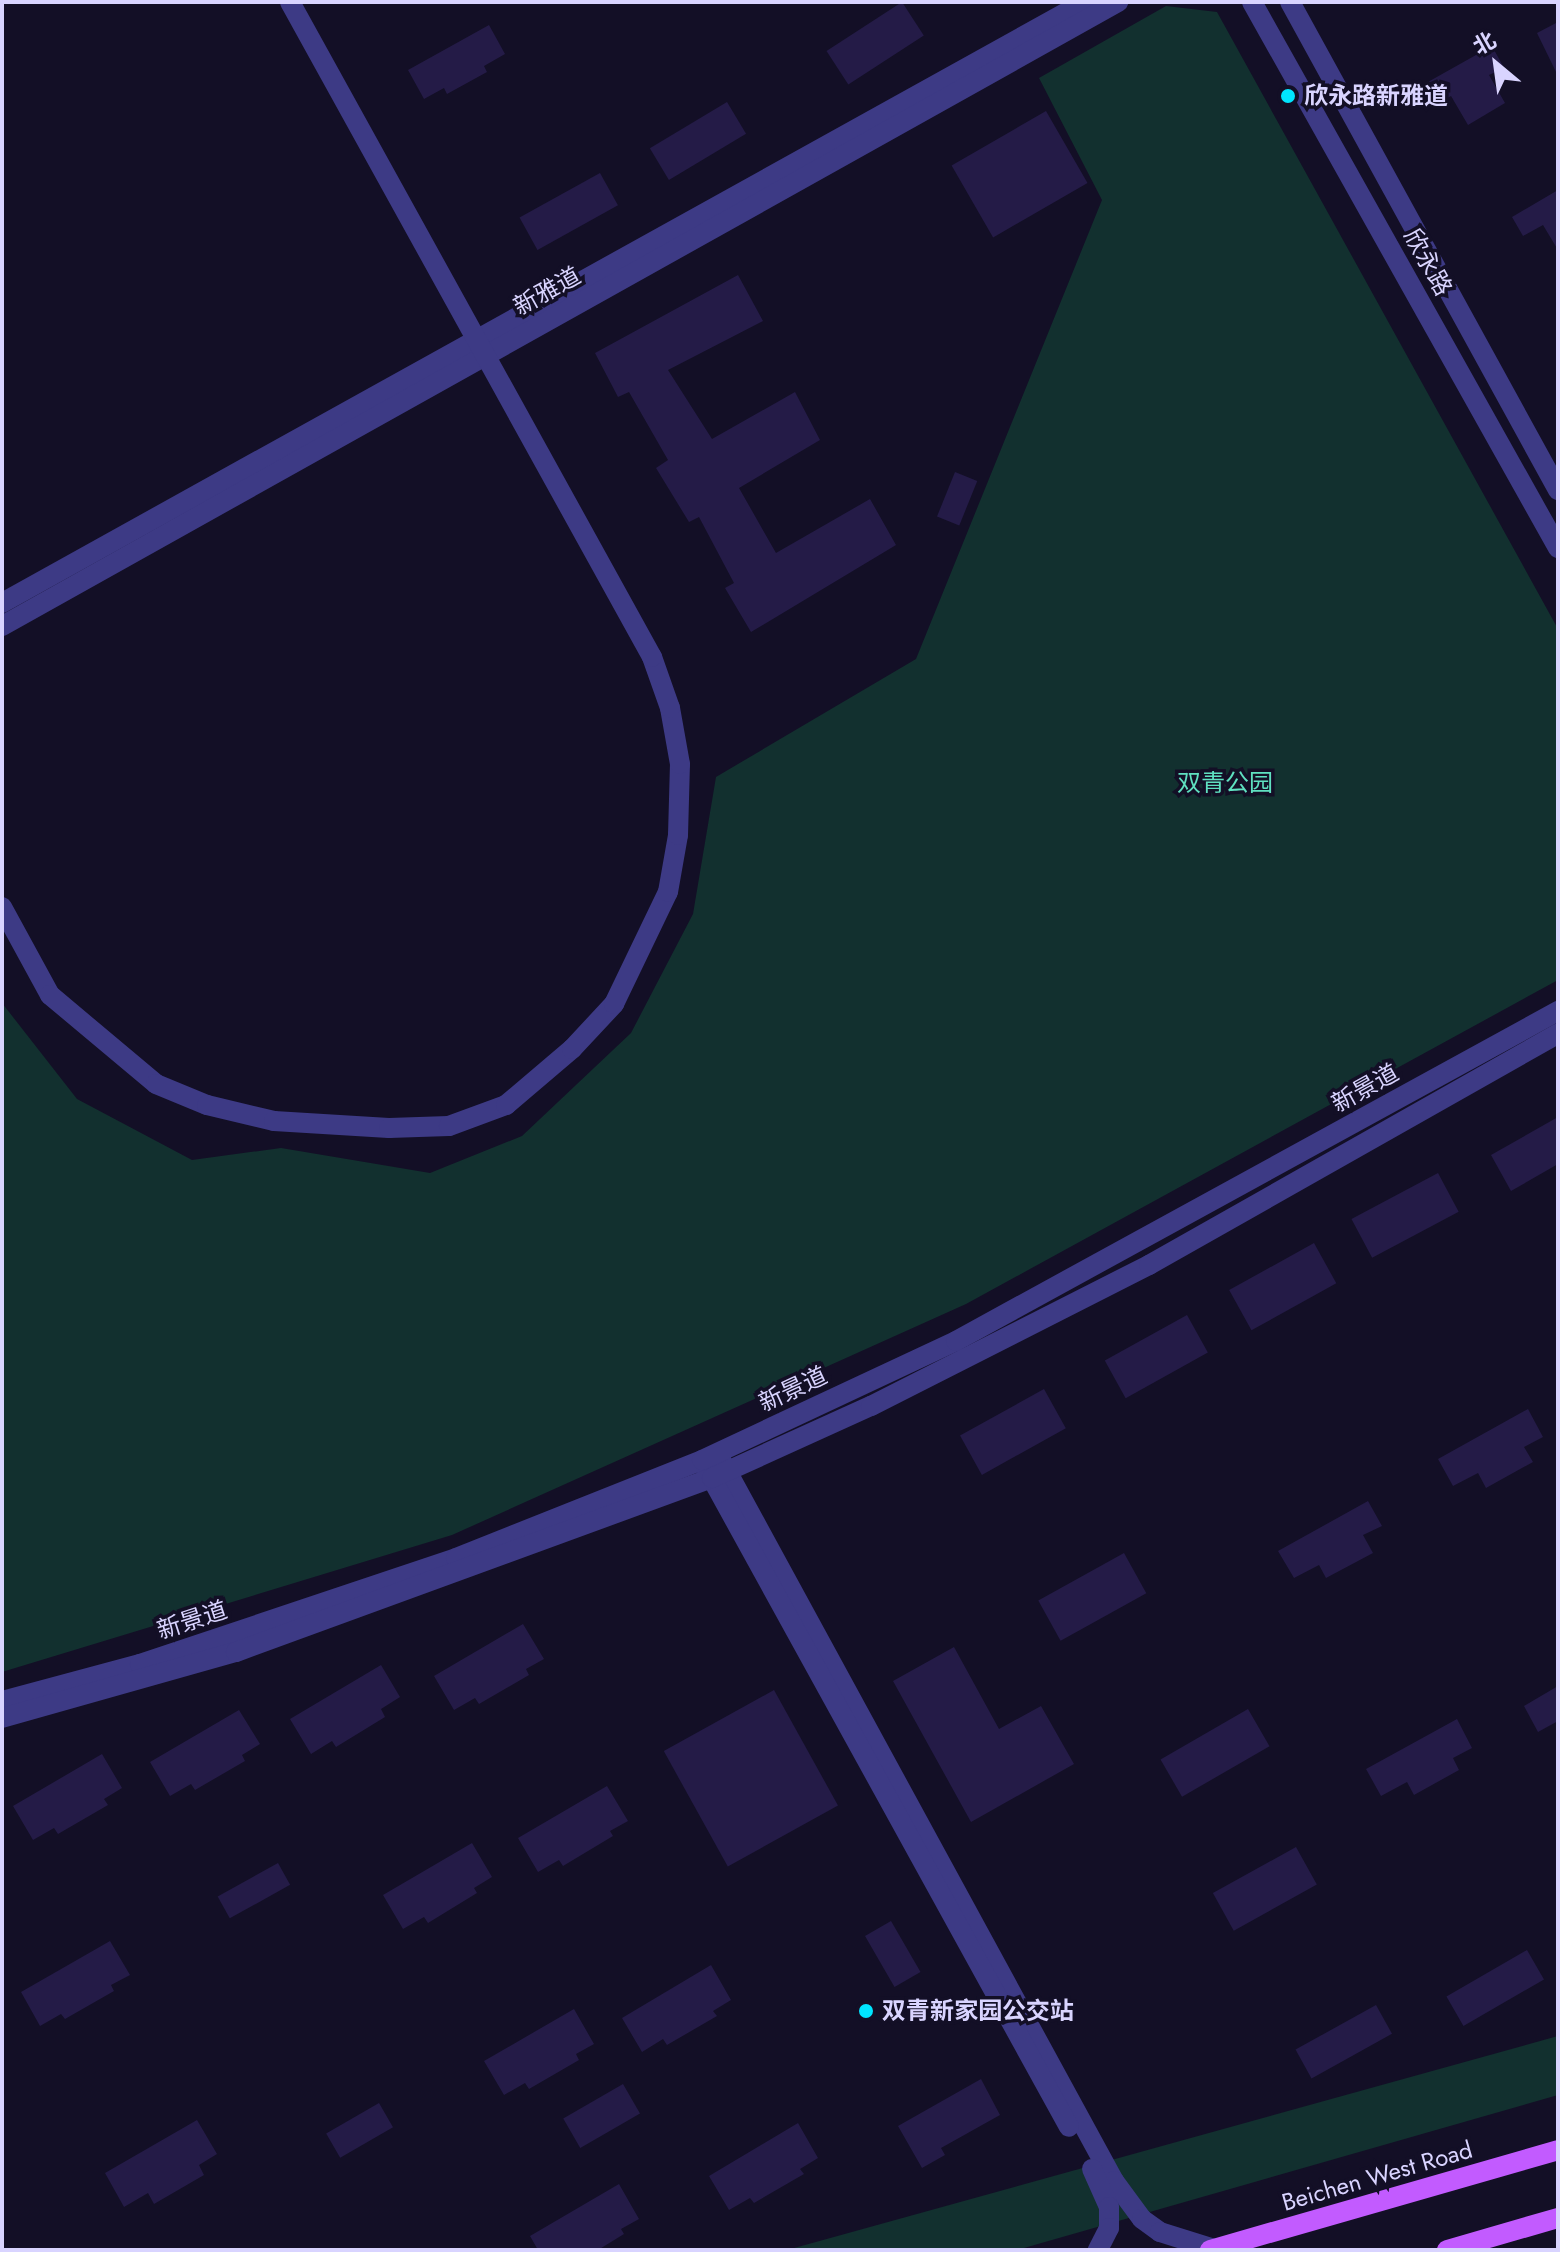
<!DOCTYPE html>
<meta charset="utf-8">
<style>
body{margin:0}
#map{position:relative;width:1560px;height:2252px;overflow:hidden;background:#130f26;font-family:Jost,"Noto Sans SC",sans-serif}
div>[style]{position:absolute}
.green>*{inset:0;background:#12302f}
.building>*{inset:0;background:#241b47;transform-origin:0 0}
.minor>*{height:20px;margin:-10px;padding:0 10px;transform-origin:10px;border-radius:10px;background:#3d3a85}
.major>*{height:20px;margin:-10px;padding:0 10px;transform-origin:10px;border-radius:10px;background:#c25bff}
.dots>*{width:22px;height:22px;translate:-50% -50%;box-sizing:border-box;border:4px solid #130f26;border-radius:50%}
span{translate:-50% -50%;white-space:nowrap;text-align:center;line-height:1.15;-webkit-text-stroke:7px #130f26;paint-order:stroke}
.poi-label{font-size:24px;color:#d9d4ff;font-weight:700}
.left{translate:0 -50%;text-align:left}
.street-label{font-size:24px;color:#d9d4ff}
.park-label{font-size:24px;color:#5fe0c0}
.frame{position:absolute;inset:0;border:4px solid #d9d4ff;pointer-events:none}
.north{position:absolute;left:1456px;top:24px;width:80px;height:80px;-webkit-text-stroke:6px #130f26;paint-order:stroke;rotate:331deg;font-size:22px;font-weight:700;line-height:32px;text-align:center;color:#d9d4ff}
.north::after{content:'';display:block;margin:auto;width:28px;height:36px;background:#d9d4ff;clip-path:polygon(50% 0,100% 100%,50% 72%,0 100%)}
</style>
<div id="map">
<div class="green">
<i style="clip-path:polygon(1166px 6px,1217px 12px,1558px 629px,1558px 980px,966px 1304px,452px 1535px,2px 1672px,2px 1003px,77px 1099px,192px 1160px,281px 1148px,430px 1173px,522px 1136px,631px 1033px,693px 914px,716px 777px,916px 659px,1102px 200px,1039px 78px)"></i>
<i style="clip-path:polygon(1558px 2036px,1558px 2095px,1017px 2250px,787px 2250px)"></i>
</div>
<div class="building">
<i style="left:902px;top:2px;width:40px;height:90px;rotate:57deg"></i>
<i style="clip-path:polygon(1558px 22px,1558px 76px,1537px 33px)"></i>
<i style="clip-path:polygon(489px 25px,505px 54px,484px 66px,487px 72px,447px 94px,444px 88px,424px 99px,408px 70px)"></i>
<i style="clip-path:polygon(1492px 46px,1504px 68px,1489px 75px,1505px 103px,1468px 125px,1451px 96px,1431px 107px,1419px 87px)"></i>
<i style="left:727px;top:102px;width:37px;height:90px;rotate:59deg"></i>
<i style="left:1046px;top:111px;width:83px;height:109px;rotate:60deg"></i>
<i style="left:600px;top:173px;width:37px;height:92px;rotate:61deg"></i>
<i style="clip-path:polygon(1558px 190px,1558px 250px,1543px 225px,1523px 236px,1512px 217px)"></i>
<i style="clip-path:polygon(738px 275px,763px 321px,668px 370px,712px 439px,795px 392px,820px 440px,739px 488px,776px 553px,870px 499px,896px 545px,751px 632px,725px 588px,734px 583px,699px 517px,689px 522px,656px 468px,668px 460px,629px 392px,618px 397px,595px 353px)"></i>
<i style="left:955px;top:472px;width:24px;height:48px;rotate:22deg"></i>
<i style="clip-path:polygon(1558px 1117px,1558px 1164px,1511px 1191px,1491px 1155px)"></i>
<i style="left:1438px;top:1173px;width:44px;height:98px;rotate:62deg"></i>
<i style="left:1314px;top:1243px;width:46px;height:97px;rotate:61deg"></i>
<i style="left:1187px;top:1315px;width:43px;height:94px;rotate:61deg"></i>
<i style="left:1044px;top:1389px;width:45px;height:96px;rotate:61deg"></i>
<i style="clip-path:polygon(1528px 1409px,1543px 1437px,1524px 1447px,1533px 1462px,1486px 1488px,1478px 1473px,1453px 1486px,1438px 1459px)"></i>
<i style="clip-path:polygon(1368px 1501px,1382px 1526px,1363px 1535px,1373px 1553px,1326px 1578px,1319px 1565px,1294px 1578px,1278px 1551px)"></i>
<i style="left:1124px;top:1553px;width:46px;height:98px;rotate:61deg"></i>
<i style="clip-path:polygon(523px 1624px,544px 1659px,526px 1669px,529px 1675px,479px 1704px,475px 1698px,454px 1710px,434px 1676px)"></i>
<i style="clip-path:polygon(954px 1647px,999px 1729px,1041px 1706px,1074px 1764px,971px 1822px,893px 1681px)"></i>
<i style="clip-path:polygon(381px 1665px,400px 1697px,381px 1709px,385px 1717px,336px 1747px,332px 1741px,311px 1754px,290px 1719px)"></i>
<i style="clip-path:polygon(1558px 1686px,1558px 1721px,1538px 1732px,1524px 1706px)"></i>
<i style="left:774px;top:1690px;width:132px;height:126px;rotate:61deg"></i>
<i style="left:1248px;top:1709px;width:43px;height:101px;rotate:60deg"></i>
<i style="clip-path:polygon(239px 1710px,260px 1744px,242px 1755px,245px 1761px,195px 1790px,191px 1784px,170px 1796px,150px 1762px)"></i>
<i style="clip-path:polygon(1457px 1719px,1472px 1748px,1453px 1758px,1459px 1770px,1414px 1795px,1407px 1782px,1381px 1796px,1366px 1769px)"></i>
<i style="clip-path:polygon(102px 1754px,122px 1788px,104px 1799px,108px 1805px,58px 1834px,54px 1828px,33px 1840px,13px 1806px)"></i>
<i style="clip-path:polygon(607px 1786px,628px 1821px,610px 1831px,613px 1836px,563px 1866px,559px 1860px,538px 1872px,518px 1838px)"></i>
<i style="clip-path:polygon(472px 1843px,492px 1877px,474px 1888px,477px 1893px,428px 1923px,424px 1917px,403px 1929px,383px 1895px)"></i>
<i style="left:1296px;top:1847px;width:43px;height:95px;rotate:61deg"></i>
<i style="left:278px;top:1863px;width:25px;height:69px;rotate:61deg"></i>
<i style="left:891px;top:1921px;width:59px;height:30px;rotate:60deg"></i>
<i style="clip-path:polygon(110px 1941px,130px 1975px,111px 1985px,114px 1991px,65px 2019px,61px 2014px,40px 2026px,21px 1992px)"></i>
<i style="left:1527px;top:1950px;width:34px;height:93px;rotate:60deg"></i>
<i style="clip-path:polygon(711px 1965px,731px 2000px,713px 2011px,717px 2016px,667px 2045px,663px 2039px,642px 2052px,622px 2018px)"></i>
<i style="left:1376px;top:2005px;width:33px;height:92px;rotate:61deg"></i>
<i style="clip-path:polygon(574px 2009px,594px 2044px,576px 2054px,579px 2060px,529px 2089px,525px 2083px,504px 2095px,484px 2061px)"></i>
<i style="clip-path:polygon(981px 2079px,1000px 2115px,941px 2148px,945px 2155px,922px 2168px,898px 2126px)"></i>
<i style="left:623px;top:2084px;width:34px;height:69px;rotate:60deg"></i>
<i style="left:379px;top:2103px;width:28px;height:61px;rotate:60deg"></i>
<i style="clip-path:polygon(197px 2120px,217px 2154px,199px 2165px,204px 2175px,154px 2204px,148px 2193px,124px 2207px,105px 2173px)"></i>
<i style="clip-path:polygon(798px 2123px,818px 2158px,800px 2169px,804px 2174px,754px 2203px,750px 2198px,729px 2210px,709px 2176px)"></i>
<i style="clip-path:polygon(619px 2184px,639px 2219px,621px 2229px,624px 2234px,598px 2250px,538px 2250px,530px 2236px)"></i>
</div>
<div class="minor">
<i style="left:1252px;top:2px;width:626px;rotate:60.73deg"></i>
<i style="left:1290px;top:2px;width:557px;rotate:61.23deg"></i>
<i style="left:2px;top:603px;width:1239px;rotate:-29.03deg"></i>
<i style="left:2px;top:626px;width:1279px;rotate:-29.21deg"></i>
<i style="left:2px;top:907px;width:100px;rotate:61.4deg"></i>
<i style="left:50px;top:995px;width:138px;rotate:40deg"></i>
<i style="left:156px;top:1084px;width:55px;rotate:22.4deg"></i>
<i style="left:207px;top:1105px;width:69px;rotate:13.4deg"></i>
<i style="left:274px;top:1121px;width:115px;rotate:3.5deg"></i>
<i style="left:389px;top:1128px;width:60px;rotate:-1.9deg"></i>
<i style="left:449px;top:1126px;width:61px;rotate:-20.2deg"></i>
<i style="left:506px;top:1105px;width:87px;rotate:-40.3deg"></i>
<i style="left:572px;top:1049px;width:62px;rotate:-47deg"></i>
<i style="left:614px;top:1004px;width:124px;rotate:-64.3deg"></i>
<i style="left:668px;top:892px;width:58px;rotate:-80deg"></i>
<i style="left:678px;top:835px;width:71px;rotate:-88.4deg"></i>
<i style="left:680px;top:764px;width:57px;rotate:-100.1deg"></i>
<i style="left:670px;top:708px;width:54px;rotate:-109.4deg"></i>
<i style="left:652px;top:657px;width:748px;rotate:-118.93deg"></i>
<i style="left:721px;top:1460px;width:821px;rotate:61.41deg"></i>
<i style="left:1114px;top:2181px;width:47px;rotate:53.6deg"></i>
<i style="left:1142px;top:2219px;width:22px;rotate:36deg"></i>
<i style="left:1160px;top:2232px;width:57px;rotate:17.5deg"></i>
<i style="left:706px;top:1468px;width:752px;rotate:61.15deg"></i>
<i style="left:2px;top:1701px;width:143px;rotate:-15deg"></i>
<i style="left:140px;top:1664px;width:333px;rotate:-18.5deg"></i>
<i style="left:456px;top:1558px;width:265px;rotate:-21.7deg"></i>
<i style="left:702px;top:1460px;width:280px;rotate:-25.1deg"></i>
<i style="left:956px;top:1341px;width:687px;rotate:-28.73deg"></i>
<i style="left:2px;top:1718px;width:243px;rotate:-15.8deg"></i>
<i style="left:236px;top:1652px;width:507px;rotate:-20.08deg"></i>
<i style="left:712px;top:1478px;width:175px;rotate:-24.4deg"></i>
<i style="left:871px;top:1406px;width:312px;rotate:-26.9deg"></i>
<i style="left:1149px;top:1265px;width:470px;rotate:-29.5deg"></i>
<i style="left:1092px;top:2169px;width:42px;rotate:65.9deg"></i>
<i style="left:1109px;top:2207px;width:21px;rotate:90deg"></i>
<i style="left:1109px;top:2228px;width:25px;rotate:117deg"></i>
</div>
<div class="major">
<i style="left:1210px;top:2250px;width:362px;rotate:-16deg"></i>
<i style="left:1447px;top:2250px;width:116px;rotate:-16.1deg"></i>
</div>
<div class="dots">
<i style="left:1288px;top:96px;background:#00e5ff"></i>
<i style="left:866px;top:2011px;background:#00e5ff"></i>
</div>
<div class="poi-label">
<span class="left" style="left:1304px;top:96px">欣永路新雅道</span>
<span class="left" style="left:882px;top:2011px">双青新家园公交站</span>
</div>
<div class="street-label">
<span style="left:1428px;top:262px;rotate:61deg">欣永路</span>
<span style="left:547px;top:291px;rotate:-29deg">新雅道</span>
<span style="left:1365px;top:1088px;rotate:-29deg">新景道</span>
<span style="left:793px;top:1389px;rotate:-25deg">新景道</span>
<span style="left:192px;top:1620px;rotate:-18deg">新景道</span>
<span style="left:1377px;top:2176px;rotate:-16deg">Beichen West Road</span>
</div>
<div class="park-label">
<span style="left:1225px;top:783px">双青公园</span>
</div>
<div class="frame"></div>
<div class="north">北</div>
</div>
